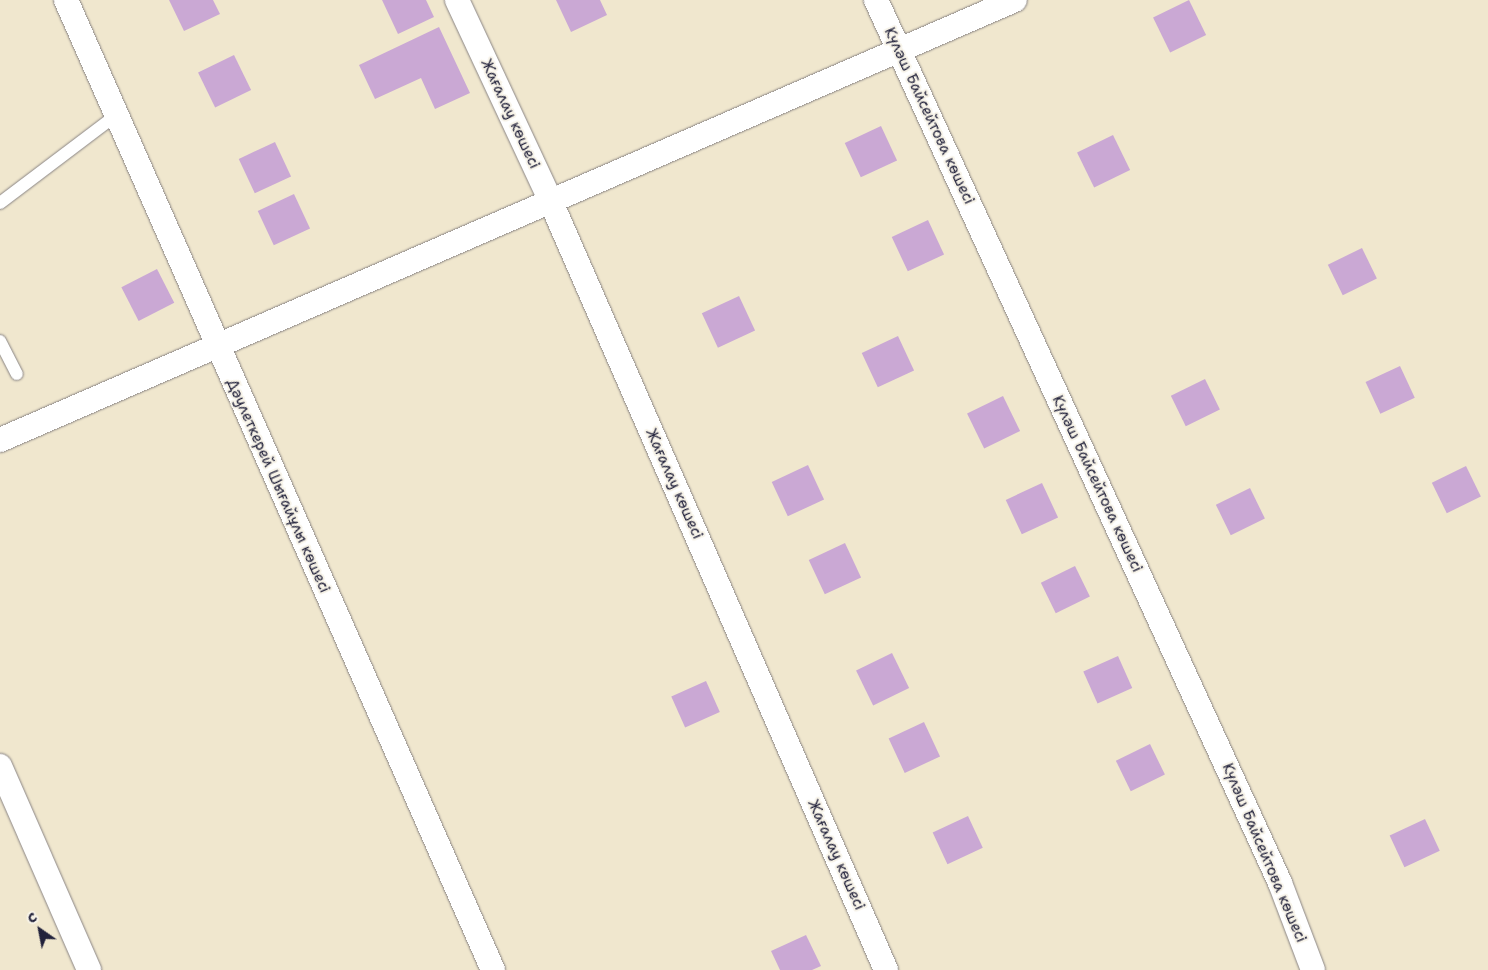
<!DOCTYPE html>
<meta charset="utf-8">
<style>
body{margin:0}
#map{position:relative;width:1488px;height:970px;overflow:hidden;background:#f0e7ce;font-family:"Shantell Sans",sans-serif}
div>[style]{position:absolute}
.building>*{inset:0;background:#caa8d4;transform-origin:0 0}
.roads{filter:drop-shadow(0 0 1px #898484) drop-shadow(0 0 1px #898484)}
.lane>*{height:12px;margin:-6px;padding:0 6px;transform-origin:6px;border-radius:6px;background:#fff}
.street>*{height:24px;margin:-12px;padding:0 12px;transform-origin:12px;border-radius:12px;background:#fff}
span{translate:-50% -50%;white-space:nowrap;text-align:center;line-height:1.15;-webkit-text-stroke:4px #f7f3e8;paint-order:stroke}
.street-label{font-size:15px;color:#22223b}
.north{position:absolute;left:15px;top:905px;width:50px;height:50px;-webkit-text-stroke:4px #f7f3e8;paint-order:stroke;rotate:327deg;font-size:14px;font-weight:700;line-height:20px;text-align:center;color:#22223b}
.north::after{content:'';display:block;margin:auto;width:18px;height:22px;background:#22223b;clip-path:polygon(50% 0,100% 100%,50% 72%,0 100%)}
</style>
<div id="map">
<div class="building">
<i style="clip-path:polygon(169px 0,213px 0,220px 14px,184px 31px)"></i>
<i style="clip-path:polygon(382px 0,426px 0,434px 17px,398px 34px)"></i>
<i style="clip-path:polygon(556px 0,600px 0,607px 15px,571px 32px)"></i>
<i style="left:1189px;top:0;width:39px;height:40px;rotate:64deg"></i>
<i style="clip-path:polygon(439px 27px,470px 93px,435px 109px,421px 78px,375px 99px,359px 65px)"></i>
<i style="left:234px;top:55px;width:39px;height:40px;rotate:64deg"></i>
<i style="left:881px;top:126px;width:38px;height:40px;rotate:65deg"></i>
<i style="left:1113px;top:135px;width:39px;height:40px;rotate:64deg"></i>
<i style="left:275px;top:142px;width:38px;height:40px;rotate:65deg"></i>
<i style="left:294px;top:194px;width:38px;height:40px;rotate:65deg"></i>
<i style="left:928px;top:220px;width:38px;height:40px;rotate:65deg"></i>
<i style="left:1362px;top:248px;width:34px;height:38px;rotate:64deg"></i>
<i style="left:157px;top:269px;width:38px;height:40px;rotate:63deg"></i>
<i style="left:739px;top:296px;width:38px;height:41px;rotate:65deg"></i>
<i style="left:898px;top:336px;width:38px;height:40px;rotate:65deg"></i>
<i style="left:1400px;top:366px;width:35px;height:38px;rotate:65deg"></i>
<i style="left:1205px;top:379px;width:34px;height:38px;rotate:64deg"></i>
<i style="left:1003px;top:396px;width:39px;height:40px;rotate:64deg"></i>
<i style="left:808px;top:465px;width:38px;height:40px;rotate:65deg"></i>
<i style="left:1466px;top:466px;width:34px;height:38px;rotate:64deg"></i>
<i style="left:1042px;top:483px;width:38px;height:40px;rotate:65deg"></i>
<i style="left:1250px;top:488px;width:34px;height:38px;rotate:64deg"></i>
<i style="left:845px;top:543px;width:38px;height:40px;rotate:65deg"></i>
<i style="left:1075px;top:566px;width:34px;height:38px;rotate:64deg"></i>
<i style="left:892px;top:653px;width:39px;height:40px;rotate:64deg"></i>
<i style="left:1118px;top:656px;width:35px;height:38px;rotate:66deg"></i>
<i style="left:706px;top:681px;width:34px;height:38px;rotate:66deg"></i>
<i style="left:924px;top:722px;width:38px;height:39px;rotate:65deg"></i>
<i style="left:1150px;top:744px;width:34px;height:38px;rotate:64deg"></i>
<i style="left:968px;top:816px;width:35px;height:39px;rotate:65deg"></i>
<i style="left:1425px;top:819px;width:35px;height:39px;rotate:65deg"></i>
<i style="clip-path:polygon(806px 935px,821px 966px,812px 970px,780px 970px,771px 951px)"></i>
</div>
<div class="roads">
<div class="lane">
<i style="left:0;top:203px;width:144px;rotate:-37.1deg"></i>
<i style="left:0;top:341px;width:37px;rotate:63deg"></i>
</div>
<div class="street">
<i style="left:66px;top:0;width:1060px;rotate:66.24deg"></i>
<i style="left:457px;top:0;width:223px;rotate:65deg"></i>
<i style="left:551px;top:202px;width:838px;rotate:66.43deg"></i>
<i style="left:876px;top:0;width:971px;rotate:65.41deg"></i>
<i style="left:1280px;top:883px;width:93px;rotate:69.2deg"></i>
<i style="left:0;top:440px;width:1106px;rotate:-23.44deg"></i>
<i style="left:0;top:766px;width:223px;rotate:66.4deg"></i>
</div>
</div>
<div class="street-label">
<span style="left:510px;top:114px;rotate:65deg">Жағалау көшесі</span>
<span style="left:929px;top:116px;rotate:65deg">Күләш Байсейтова көшесі</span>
<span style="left:674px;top:484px;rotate:66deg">Жағалау көшесі</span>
<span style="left:1097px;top:484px;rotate:65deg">Күләш Байсейтова көшесі</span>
<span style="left:278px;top:486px;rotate:66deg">Дәулеткерей Шығайұлы көшесі</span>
<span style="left:1264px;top:853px;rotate:67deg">Күләш Байсейтова көшесі</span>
<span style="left:836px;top:855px;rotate:66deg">Жағалау көшесі</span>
</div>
<div class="north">С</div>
</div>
